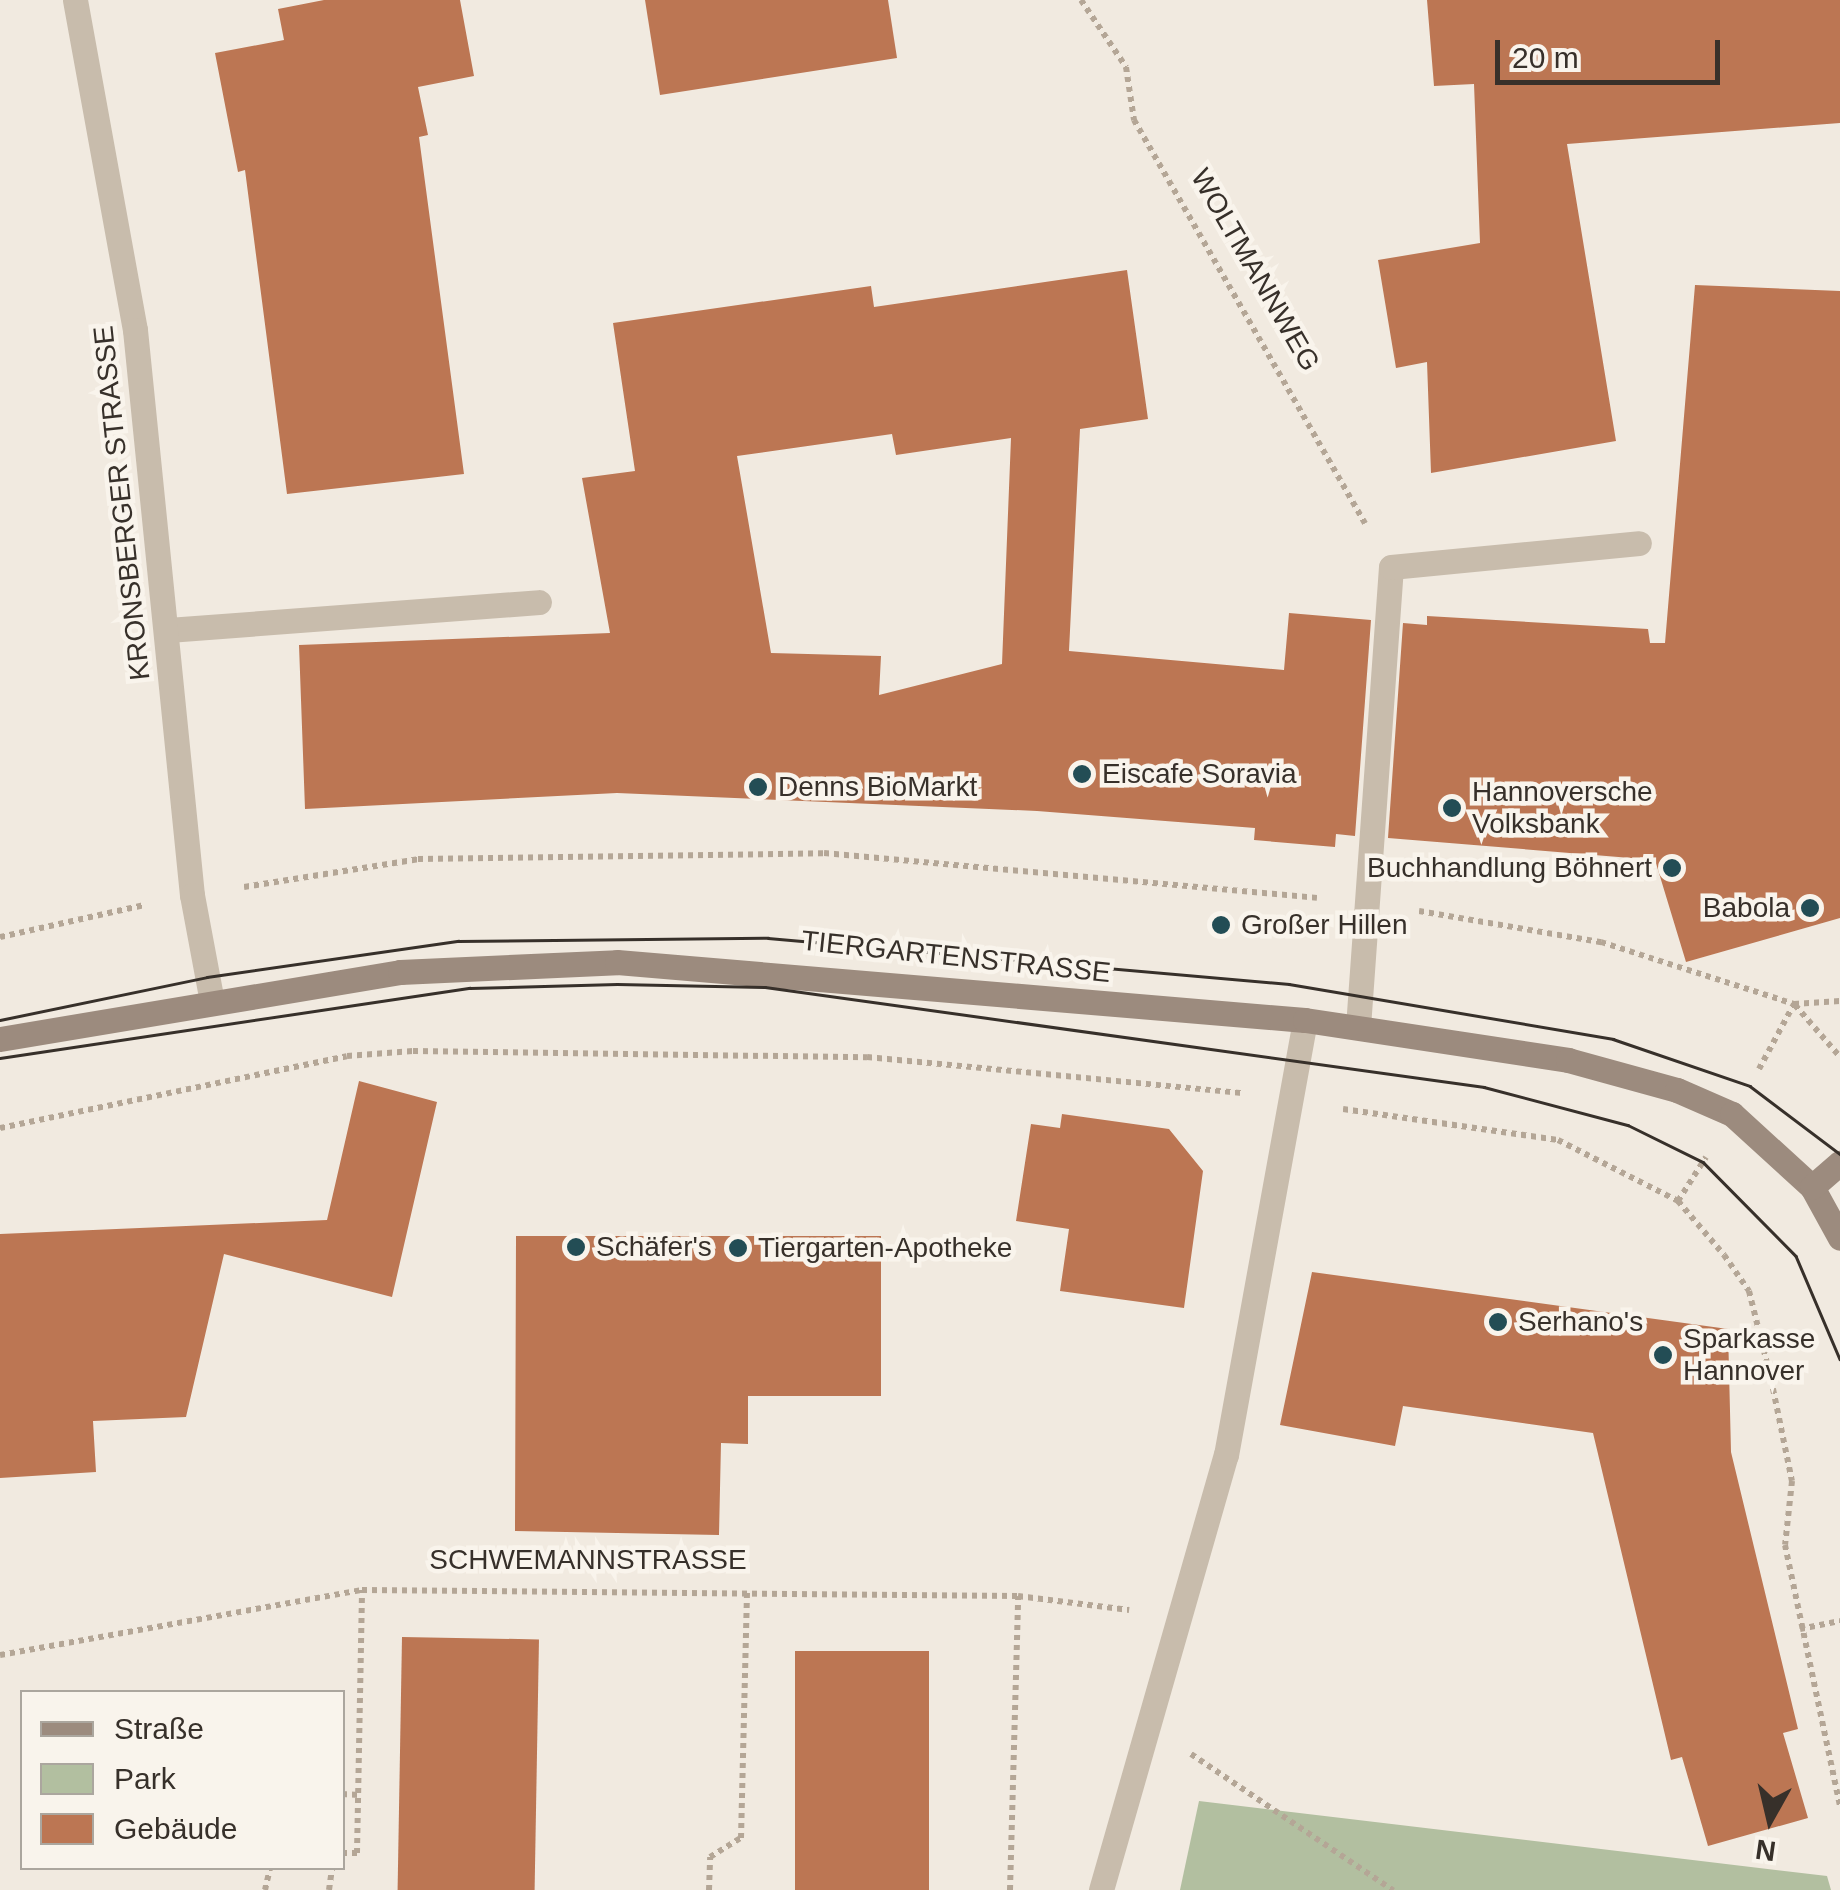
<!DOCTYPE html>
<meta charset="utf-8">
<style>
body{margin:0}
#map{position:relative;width:1840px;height:1890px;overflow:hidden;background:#f1eae0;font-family:Arial,sans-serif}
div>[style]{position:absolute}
.green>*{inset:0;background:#b2bfa0}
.building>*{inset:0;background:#bc7653;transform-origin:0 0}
.path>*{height:6px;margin-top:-3px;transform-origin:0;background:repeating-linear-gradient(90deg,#b4a696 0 5px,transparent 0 10px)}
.service>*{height:25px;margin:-12.5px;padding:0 12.5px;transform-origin:12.5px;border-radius:12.5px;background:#c8bcac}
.minor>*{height:25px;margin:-12.5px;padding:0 12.5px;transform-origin:12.5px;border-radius:12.5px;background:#c8bcac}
.secondary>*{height:25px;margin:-12.5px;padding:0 12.5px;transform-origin:12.5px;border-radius:12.5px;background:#9c8b7e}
.tram>*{height:2.5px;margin:-1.25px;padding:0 1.25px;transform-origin:1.25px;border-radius:1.25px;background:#37302a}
.dots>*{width:28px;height:28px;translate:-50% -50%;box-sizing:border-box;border:5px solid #f9f4ec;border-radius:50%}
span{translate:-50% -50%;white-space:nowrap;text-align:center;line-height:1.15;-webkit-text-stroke:9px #f9f4ec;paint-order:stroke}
.street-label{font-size:28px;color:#37302a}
.poi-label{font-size:28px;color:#37302a}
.left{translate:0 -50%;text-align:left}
.right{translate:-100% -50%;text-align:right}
.legend{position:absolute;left:20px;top:1690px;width:325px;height:180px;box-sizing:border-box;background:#f9f4ec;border:2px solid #aba69e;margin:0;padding:12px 18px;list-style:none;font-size:30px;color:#37302a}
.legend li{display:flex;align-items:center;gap:20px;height:50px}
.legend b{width:50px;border:2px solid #aba69e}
.north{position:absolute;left:1720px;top:1770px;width:100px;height:100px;-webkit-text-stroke:8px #f9f4ec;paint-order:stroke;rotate:188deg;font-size:28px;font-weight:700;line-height:40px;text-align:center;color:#37302a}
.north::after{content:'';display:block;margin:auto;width:35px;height:45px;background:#37302a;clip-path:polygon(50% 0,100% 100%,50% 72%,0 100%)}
.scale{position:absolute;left:1495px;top:40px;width:225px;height:45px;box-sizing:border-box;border:5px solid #37302a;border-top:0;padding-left:12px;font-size:30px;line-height:35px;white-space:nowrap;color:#37302a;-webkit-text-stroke:8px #f9f4ec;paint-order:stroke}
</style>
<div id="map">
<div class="green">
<i style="clip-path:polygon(1199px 1801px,1827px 1876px,1831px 1890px,1180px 1890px)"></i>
</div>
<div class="building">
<i style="clip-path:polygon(324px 0,460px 0,474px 76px,418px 87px,428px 135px,419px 137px,464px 474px,287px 494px,245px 170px,238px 172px,215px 53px,284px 40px,278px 9px)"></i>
<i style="clip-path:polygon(645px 0,888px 0,897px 58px,660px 95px)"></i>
<i style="clip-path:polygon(1427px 0,1840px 0,1840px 123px,1567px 144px,1616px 441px,1431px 473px,1427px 362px,1396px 368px,1378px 260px,1480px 243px,1474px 84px,1434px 86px)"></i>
<i style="clip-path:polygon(evenodd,1127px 270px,1148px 419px,1080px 429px,1069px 651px,1284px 670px,1289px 613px,1371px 620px,1355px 836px,1336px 834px,1335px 847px,1254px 840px,1255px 828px,1037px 811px,617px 793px,305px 809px,299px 645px,610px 633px,582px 478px,635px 471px,613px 323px,871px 286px,874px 307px,1127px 270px,892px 434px,896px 455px,1011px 438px,1002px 664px,879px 695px,881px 656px,771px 653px,737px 456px,892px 434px)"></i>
<i style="clip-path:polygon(1695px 285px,1840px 291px,1840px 918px,1686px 962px,1655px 860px,1388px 838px,1403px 623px,1427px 625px,1427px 616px,1648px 629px,1650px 643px,1665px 643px)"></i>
<i style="clip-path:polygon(359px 1081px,437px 1102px,392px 1297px,224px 1254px,186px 1417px,93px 1421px,96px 1472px,0 1478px,0 1234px,327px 1220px)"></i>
<i style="clip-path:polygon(1062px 1114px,1169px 1129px,1203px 1171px,1184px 1308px,1060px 1291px,1069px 1229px,1016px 1221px,1031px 1124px,1060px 1128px)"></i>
<i style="clip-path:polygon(516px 1236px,881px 1236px,881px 1396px,748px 1396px,748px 1444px,721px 1443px,719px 1535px,515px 1531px)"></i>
<i style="clip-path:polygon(1312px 1272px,1728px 1329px,1731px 1452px,1798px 1729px,1783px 1733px,1808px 1818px,1708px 1846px,1682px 1757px,1671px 1760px,1593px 1433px,1403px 1406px,1395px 1446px,1280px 1425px)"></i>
<i style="left:402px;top:1637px;width:137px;height:253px;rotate:1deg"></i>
<i style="left:795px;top:1651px;width:134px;height:239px"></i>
</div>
<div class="path">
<i style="left:1081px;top:0;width:81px;rotate:56.1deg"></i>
<i style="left:1126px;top:67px;width:54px;rotate:81.4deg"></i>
<i style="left:1134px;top:120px;width:465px;rotate:60.2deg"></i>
<i style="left:244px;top:887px;width:176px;rotate:-9.1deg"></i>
<i style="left:418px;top:859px;width:406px;rotate:-0.8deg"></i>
<i style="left:824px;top:853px;width:495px;rotate:5.2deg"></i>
<i style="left:1419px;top:911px;width:185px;rotate:9.7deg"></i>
<i style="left:1601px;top:942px;width:203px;rotate:17.8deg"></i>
<i style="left:1794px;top:1004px;width:46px;rotate:-3.7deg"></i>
<i style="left:0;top:937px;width:148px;rotate:-12.5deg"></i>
<i style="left:1795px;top:1005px;width:69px;rotate:49.1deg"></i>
<i style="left:1759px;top:1069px;width:74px;rotate:-61.7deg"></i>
<i style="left:1343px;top:1109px;width:217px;rotate:8.2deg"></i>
<i style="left:1558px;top:1140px;width:135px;rotate:26.9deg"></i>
<i style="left:1678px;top:1201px;width:71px;rotate:49.6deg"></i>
<i style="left:1724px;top:1255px;width:44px;rotate:55.2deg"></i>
<i style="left:1749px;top:1291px;width:91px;rotate:76deg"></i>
<i style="left:1771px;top:1379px;width:104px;rotate:78.4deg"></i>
<i style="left:1792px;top:1481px;width:64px;rotate:96.2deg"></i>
<i style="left:1785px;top:1545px;width:268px;rotate:78.1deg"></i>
<i style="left:0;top:1128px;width:354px;rotate:-11.7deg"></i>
<i style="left:347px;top:1056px;width:66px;rotate:-4.3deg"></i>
<i style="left:413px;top:1051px;width:454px;rotate:0.8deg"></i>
<i style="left:867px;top:1057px;width:377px;rotate:5.5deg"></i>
<i style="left:1678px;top:1201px;width:52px;rotate:-57.5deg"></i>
<i style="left:1800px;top:1629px;width:41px;rotate:-11.3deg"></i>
<i style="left:0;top:1655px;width:368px;rotate:-10.2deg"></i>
<i style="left:362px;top:1590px;width:656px;rotate:0.52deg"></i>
<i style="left:1018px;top:1596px;width:112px;rotate:7.2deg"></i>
<i style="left:1191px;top:1754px;width:244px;rotate:34deg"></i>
<i style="left:342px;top:1794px;width:17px;rotate:3deg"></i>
<i style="left:342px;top:1853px;width:15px"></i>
<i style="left:357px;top:1853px;width:263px;rotate:-88.9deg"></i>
<i style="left:265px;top:1890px;width:23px;rotate:-77deg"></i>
<i style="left:329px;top:1890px;width:22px;rotate:-82deg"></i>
<i style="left:709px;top:1890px;width:33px;rotate:-88deg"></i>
<i style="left:710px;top:1857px;width:36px;rotate:-32deg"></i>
<i style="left:741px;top:1838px;width:249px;rotate:-88.6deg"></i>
<i style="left:1010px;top:1890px;width:294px;rotate:-88.4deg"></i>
</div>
<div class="service">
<i style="left:168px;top:630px;width:372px;rotate:-4.3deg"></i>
<i style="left:1358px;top:1027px;width:461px;rotate:-85.9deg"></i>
<i style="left:1391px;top:567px;width:249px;rotate:-5.5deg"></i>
</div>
<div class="minor">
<i style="left:75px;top:0;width:335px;rotate:79.7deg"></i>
<i style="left:135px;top:330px;width:568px;rotate:84.24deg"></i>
<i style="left:192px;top:895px;width:109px;rotate:79.4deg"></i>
<i style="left:1101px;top:1890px;width:453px;rotate:-74deg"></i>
<i style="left:1226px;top:1455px;width:442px;rotate:-79.7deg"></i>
</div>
<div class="secondary">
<i style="left:0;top:1039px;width:406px;rotate:-9.5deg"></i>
<i style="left:400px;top:972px;width:217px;rotate:-2.6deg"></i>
<i style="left:617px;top:962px;width:690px;rotate:4.82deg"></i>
<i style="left:1305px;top:1020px;width:266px;rotate:8.6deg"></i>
<i style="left:1568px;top:1060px;width:113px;rotate:15.4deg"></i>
<i style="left:1677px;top:1090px;width:60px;rotate:23.6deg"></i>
<i style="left:1732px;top:1114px;width:108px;rotate:42.4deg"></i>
<i style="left:1812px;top:1187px;width:58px;rotate:61.2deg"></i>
<i style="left:1812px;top:1187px;width:37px;rotate:-41deg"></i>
</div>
<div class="tram">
<i style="left:0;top:1020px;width:211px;rotate:-11.7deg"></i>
<i style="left:207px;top:977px;width:254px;rotate:-8.2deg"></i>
<i style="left:458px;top:941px;width:310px;rotate:-0.6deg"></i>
<i style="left:768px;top:938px;width:523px;rotate:5.05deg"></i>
<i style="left:1289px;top:984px;width:329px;rotate:9.6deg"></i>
<i style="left:1613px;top:1039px;width:145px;rotate:18.9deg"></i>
<i style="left:1750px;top:1086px;width:113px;rotate:37.1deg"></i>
<i style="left:0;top:1058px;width:475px;rotate:-8.5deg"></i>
<i style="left:470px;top:988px;width:147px;rotate:-1.6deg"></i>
<i style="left:617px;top:984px;width:148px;rotate:1.2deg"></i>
<i style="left:765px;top:987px;width:726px;rotate:7.92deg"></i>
<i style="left:1484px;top:1087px;width:149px;rotate:14.8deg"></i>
<i style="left:1628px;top:1125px;width:84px;rotate:26.3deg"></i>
<i style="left:1703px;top:1162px;width:132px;rotate:45.3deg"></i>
<i style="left:1796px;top:1256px;width:112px;rotate:66.9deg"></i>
</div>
<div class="dots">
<i style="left:1082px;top:774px;background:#234d55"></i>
<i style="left:758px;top:787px;background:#234d55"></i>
<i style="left:1452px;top:808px;background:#234d55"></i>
<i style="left:1672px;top:868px;background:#234d55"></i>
<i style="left:1810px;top:908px;background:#234d55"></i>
<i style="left:1221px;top:925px;background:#234d55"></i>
<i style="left:576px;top:1247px;background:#234d55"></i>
<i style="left:738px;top:1248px;background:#234d55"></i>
<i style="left:1498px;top:1322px;background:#234d55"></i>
<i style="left:1663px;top:1355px;background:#234d55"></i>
</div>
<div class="street-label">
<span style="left:1255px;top:270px;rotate:60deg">WOLTMANNWEG</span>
<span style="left:122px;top:503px;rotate:-96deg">KRONSBERGER STRASSE</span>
<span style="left:956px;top:957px;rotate:6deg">TIERGARTENSTRASSE</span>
<span style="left:588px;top:1560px">SCHWEMANNSTRASSE</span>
</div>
<div class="poi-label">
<span class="left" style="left:1102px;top:774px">Eiscafe Soravia</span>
<span class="left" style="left:778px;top:787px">Denns BioMarkt</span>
<span class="left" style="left:1472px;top:808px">Hannoversche<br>Volksbank</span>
<span class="right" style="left:1652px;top:868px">Buchhandlung Böhnert</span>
<span class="right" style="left:1790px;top:908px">Babola</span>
<span class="left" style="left:1241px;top:925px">Großer Hillen</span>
<span class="left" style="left:596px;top:1247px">Schäfer's</span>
<span class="left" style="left:758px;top:1248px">Tiergarten-Apotheke</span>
<span class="left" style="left:1518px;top:1322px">Serhano's</span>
<span class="left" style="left:1683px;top:1355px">Sparkasse<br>Hannover</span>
</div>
<ul class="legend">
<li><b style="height:12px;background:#9c8b7e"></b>Straße</li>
<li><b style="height:28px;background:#b2bfa0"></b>Park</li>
<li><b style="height:28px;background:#bc7653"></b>Gebäude</li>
</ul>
<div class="north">N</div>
<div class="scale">20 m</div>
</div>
